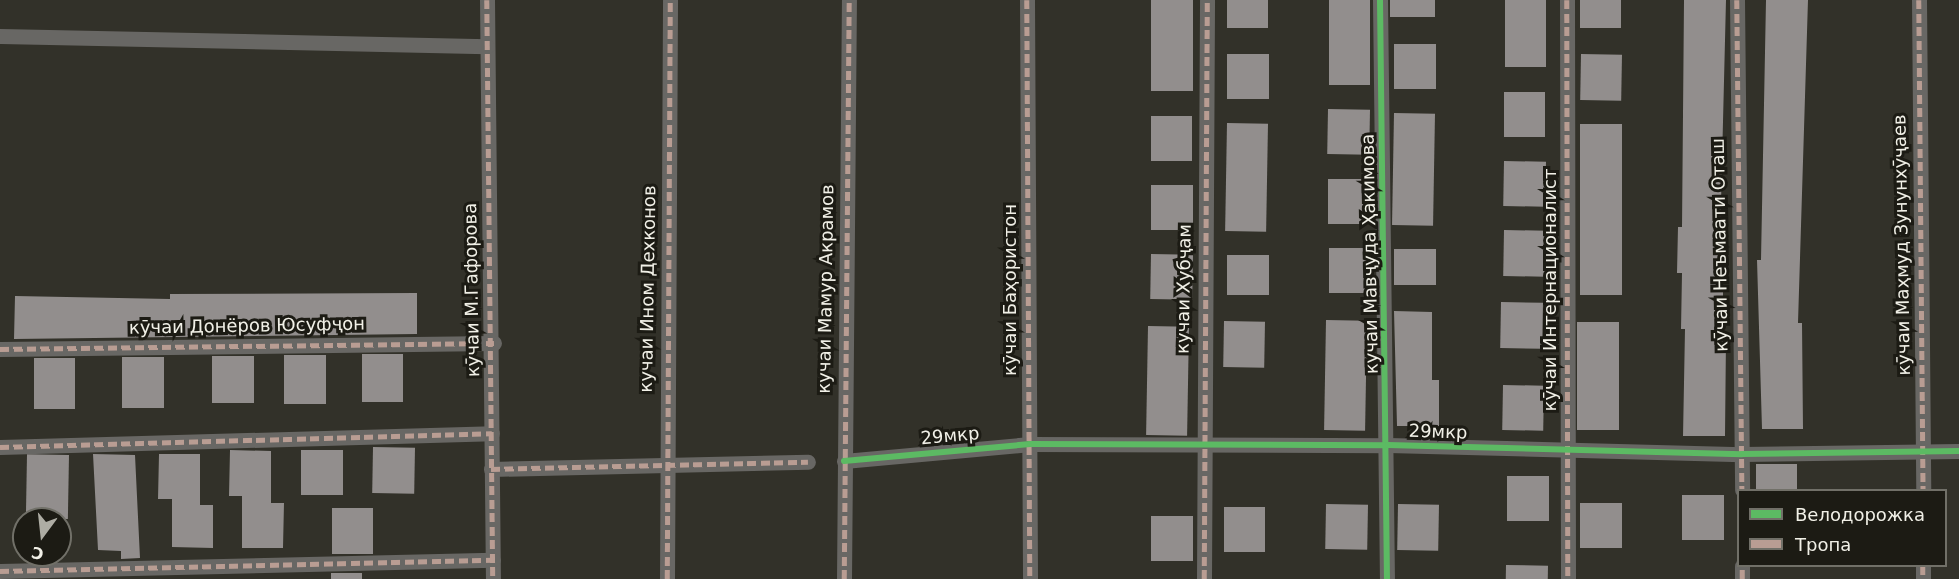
<!DOCTYPE html>
<meta charset="utf-8">
<style>
body{margin:0}
#map{position:relative;width:1959px;height:579px;overflow:hidden;background:#323129;font-family:"DejaVu Sans",sans-serif}
div>[style]{position:absolute}
.building>*{inset:0;background:#928e8d;transform-origin:0 0}
.minor>*{height:15px;margin:-7.5px;padding:0 7.5px;transform-origin:7.5px;border-radius:7.5px;background:#686764}
.quiet>*{height:4.5px;margin-top:-2.25px;transform-origin:0;background:repeating-linear-gradient(90deg,#b99d93 0 9px,transparent 0 13.5px)}
.cycleway>*{height:6px;margin:-3px;padding:0 3px;transform-origin:3px;border-radius:3px;background:#5cba63}
span{translate:-50% -50%;white-space:nowrap;text-align:center;line-height:1.15;-webkit-text-stroke:6px #1c1b14;paint-order:stroke}
.street-label{font-size:18px;color:#f1f0e7}
.legend{position:absolute;left:1737px;top:489px;width:210px;height:78px;box-sizing:border-box;background:#1c1b14;border:2px solid #717068;margin:0;padding:8px 10px;list-style:none;font-size:18px;color:#f1f0e7}
.legend li{display:flex;align-items:center;gap:12px;height:30px}
.legend b{width:30px;border:2px solid #717068}
.north{position:absolute;left:12px;top:507px;width:60px;height:60px;box-sizing:border-box;background:#1c1b14;border:2px solid #717068;border-radius:50%;rotate:195deg;font-size:16px;font-weight:700;line-height:24px;text-align:center;color:#f1f0e7}
.north::after{content:'';display:block;margin:auto;width:21px;height:27px;background:#aeada4;clip-path:polygon(50% 0,100% 100%,50% 72%,0 100%)}
</style>
<div id="map">
<div class="building">
<i style="left:1151px;top:0;width:42px;height:91px"></i>
<i style="left:1227px;top:0;width:41px;height:28px"></i>
<i style="left:1329px;top:0;width:41px;height:85px"></i>
<i style="left:1390px;top:0;width:45px;height:17px"></i>
<i style="left:1505px;top:0;width:41px;height:67px"></i>
<i style="left:1580px;top:0;width:41px;height:28px"></i>
<i style="clip-path:polygon(1684px 0,1726px 0,1719px 284px,1723px 284px,1723px 338px,1726px 338px,1725px 436px,1683px 436px,1685px 329px,1681px 329px,1682px 273px,1677px 273px,1678px 227px,1682px 227px)"></i>
<i style="clip-path:polygon(1766px 0,1808px 0,1798px 323px,1802px 323px,1803px 429px,1762px 429px,1757px 260px,1761px 260px)"></i>
<i style="left:1394px;top:44px;width:42px;height:45px"></i>
<i style="left:1227px;top:54px;width:42px;height:45px"></i>
<i style="left:1581px;top:54px;width:41px;height:46px;rotate:1deg"></i>
<i style="left:1504px;top:92px;width:41px;height:45px"></i>
<i style="left:1328px;top:109px;width:42px;height:45px;rotate:1deg"></i>
<i style="left:1394px;top:113px;width:41px;height:112px;rotate:1deg"></i>
<i style="left:1151px;top:116px;width:41px;height:45px"></i>
<i style="left:1227px;top:123px;width:41px;height:108px;rotate:1deg"></i>
<i style="left:1580px;top:124px;width:42px;height:171px"></i>
<i style="left:1504px;top:161px;width:42px;height:45px;rotate:1deg"></i>
<i style="left:1328px;top:179px;width:42px;height:45px"></i>
<i style="left:1151px;top:185px;width:42px;height:45px"></i>
<i style="left:1504px;top:230px;width:42px;height:46px;rotate:1deg"></i>
<i style="left:1329px;top:248px;width:39px;height:45px"></i>
<i style="left:1394px;top:249px;width:42px;height:36px"></i>
<i style="left:1151px;top:254px;width:42px;height:45px;rotate:1deg"></i>
<i style="left:1227px;top:255px;width:42px;height:40px"></i>
<i style="clip-path:polygon(417px 293px,417px 334px,14px 339px,15px 296px,170px 299px,170px 294px)"></i>
<i style="left:1501px;top:302px;width:42px;height:46px;rotate:1deg"></i>
<i style="clip-path:polygon(1394px 311px,1432px 312px,1432px 380px,1439px 380px,1439px 426px,1397px 426px)"></i>
<i style="left:1326px;top:320px;width:41px;height:110px;rotate:1deg"></i>
<i style="left:1224px;top:321px;width:41px;height:46px;rotate:1deg"></i>
<i style="left:1577px;top:322px;width:42px;height:108px"></i>
<i style="left:1148px;top:326px;width:41px;height:109px;rotate:1deg"></i>
<i style="left:362px;top:354px;width:41px;height:48px"></i>
<i style="left:284px;top:355px;width:42px;height:49px"></i>
<i style="left:212px;top:356px;width:42px;height:47px"></i>
<i style="left:122px;top:357px;width:42px;height:51px"></i>
<i style="left:34px;top:358px;width:41px;height:51px"></i>
<i style="left:1503px;top:385px;width:41px;height:45px;rotate:1deg"></i>
<i style="left:373px;top:447px;width:42px;height:46px;rotate:1deg"></i>
<i style="clip-path:polygon(230px 450px,271px 451px,271px 503px,284px 503px,283px 548px,242px 548px,242px 496px,229px 496px)"></i>
<i style="left:301px;top:450px;width:42px;height:45px"></i>
<i style="clip-path:polygon(93px 454px,135px 455px,140px 558px,121px 559px,121px 551px,98px 550px)"></i>
<i style="clip-path:polygon(159px 454px,200px 454px,200px 505px,213px 505px,213px 548px,172px 547px,172px 499px,158px 499px)"></i>
<i style="left:69px;top:455px;width:64px;height:42px;rotate:91deg"></i>
<i style="left:1756px;top:464px;width:41px;height:26px"></i>
<i style="left:1507px;top:476px;width:42px;height:45px"></i>
<i style="left:1682px;top:495px;width:42px;height:45px"></i>
<i style="left:1580px;top:503px;width:42px;height:45px"></i>
<i style="left:1326px;top:504px;width:42px;height:45px;rotate:1deg"></i>
<i style="left:1398px;top:504px;width:41px;height:46px;rotate:1deg"></i>
<i style="left:1224px;top:507px;width:41px;height:45px"></i>
<i style="left:332px;top:508px;width:41px;height:46px"></i>
<i style="left:1151px;top:516px;width:42px;height:45px"></i>
<i style="left:1506px;top:565px;width:42px;height:14px;rotate:1deg"></i>
<i style="left:331px;top:573px;width:31px;height:6px"></i>
</div>
<div class="minor">
<i style="left:487px;top:0;width:579px;rotate:89.41deg"></i>
<i style="left:1027px;top:0;width:579px;rotate:89.7deg"></i>
<i style="left:1380px;top:0;width:579px;rotate:89.31deg"></i>
<i style="left:1567px;top:0;width:579px;rotate:89.9deg"></i>
<i style="left:1737px;top:0;width:490px;rotate:89.4deg"></i>
<i style="left:1919px;top:0;width:490px;rotate:89.5deg"></i>
<i style="left:0;top:36px;width:487px;rotate:1.2deg"></i>
<i style="left:0;top:349px;width:494px;rotate:-0.7deg"></i>
<i style="left:0;top:447px;width:492px;rotate:-1.6deg"></i>
<i style="left:844px;top:461px;width:187px;rotate:-5.2deg"></i>
<i style="left:1030px;top:444px;width:358px;rotate:0.2deg"></i>
<i style="left:1388px;top:445px;width:354px;rotate:1.5deg"></i>
<i style="left:1742px;top:454px;width:217px;rotate:-0.8deg"></i>
<i style="left:491px;top:469px;width:317px;rotate:-1.3deg"></i>
<i style="left:1923px;top:566px;width:13px;rotate:90deg"></i>
<i style="left:0;top:571px;width:493px;rotate:-1.3deg"></i>
<i style="left:667px;top:579px;width:579px;rotate:-89.7deg"></i>
<i style="left:844px;top:579px;width:579px;rotate:-89.51deg"></i>
<i style="left:1204px;top:579px;width:579px;rotate:-89.7deg"></i>
<i style="left:1742px;top:579px;width:13px;rotate:-90deg"></i>
</div>
<div class="quiet">
<i style="left:487px;top:0;width:579px;rotate:89.41deg"></i>
<i style="left:1027px;top:0;width:579px;rotate:89.7deg"></i>
<i style="left:1567px;top:0;width:579px;rotate:89.9deg"></i>
<i style="left:1737px;top:0;width:490px;rotate:89.4deg"></i>
<i style="left:1919px;top:0;width:490px;rotate:89.5deg"></i>
<i style="left:0;top:349px;width:494px;rotate:-0.7deg"></i>
<i style="left:0;top:447px;width:492px;rotate:-1.6deg"></i>
<i style="left:491px;top:469px;width:317px;rotate:-1.3deg"></i>
<i style="left:1923px;top:566px;width:13px;rotate:90deg"></i>
<i style="left:0;top:571px;width:493px;rotate:-1.3deg"></i>
<i style="left:667px;top:579px;width:579px;rotate:-89.7deg"></i>
<i style="left:844px;top:579px;width:579px;rotate:-89.51deg"></i>
<i style="left:1204px;top:579px;width:579px;rotate:-89.7deg"></i>
<i style="left:1742px;top:579px;width:13px;rotate:-90deg"></i>
</div>
<div class="cycleway">
<i style="left:1380px;top:0;width:579px;rotate:89.31deg"></i>
<i style="left:844px;top:461px;width:187px;rotate:-5.2deg"></i>
<i style="left:1030px;top:444px;width:358px;rotate:0.2deg"></i>
<i style="left:1388px;top:445px;width:354px;rotate:1.5deg"></i>
<i style="left:1742px;top:454px;width:217px;rotate:-0.8deg"></i>
</div>
<div class="street-label">
<span style="left:1720px;top:245px;rotate:-91deg">кӯчаи Неъмаати Оташ</span>
<span style="left:1902px;top:245px;rotate:-91deg">кӯчаи Маҳмуд Зунунхӯҷаев</span>
<span style="left:1370px;top:254px;rotate:-91deg">кучаи Мавҷуда Ҳакимова</span>
<span style="left:648px;top:289px;rotate:-89deg">кучаи Ином Дехконов</span>
<span style="left:826px;top:289px;rotate:-89deg">кучаи Мамур Акрамов</span>
<span style="left:1184px;top:289px;rotate:-89deg">кучаи Хубҷам</span>
<span style="left:472px;top:290px;rotate:-91deg">кӯчаи М.Гафорова</span>
<span style="left:1010px;top:290px;rotate:-90deg">кӯчаи Баҳористон</span>
<span style="left:1550px;top:290px;rotate:-90deg">кӯчаи Интернационалист</span>
<span style="left:247px;top:326px;rotate:-1deg">кӯчаи Донёров Юсуфҷон</span>
<span style="left:1438px;top:432px;rotate:2deg">29мкр</span>
<span style="left:950px;top:436px;rotate:-5deg">29мкр</span>
</div>
<ul class="legend">
<li><b style="height:8px;background:#5cba63"></b>Велодорожка</li>
<li><b style="height:8px;background:#b99d93"></b>Тропа</li>
</ul>
<div class="north">С</div>
</div>
